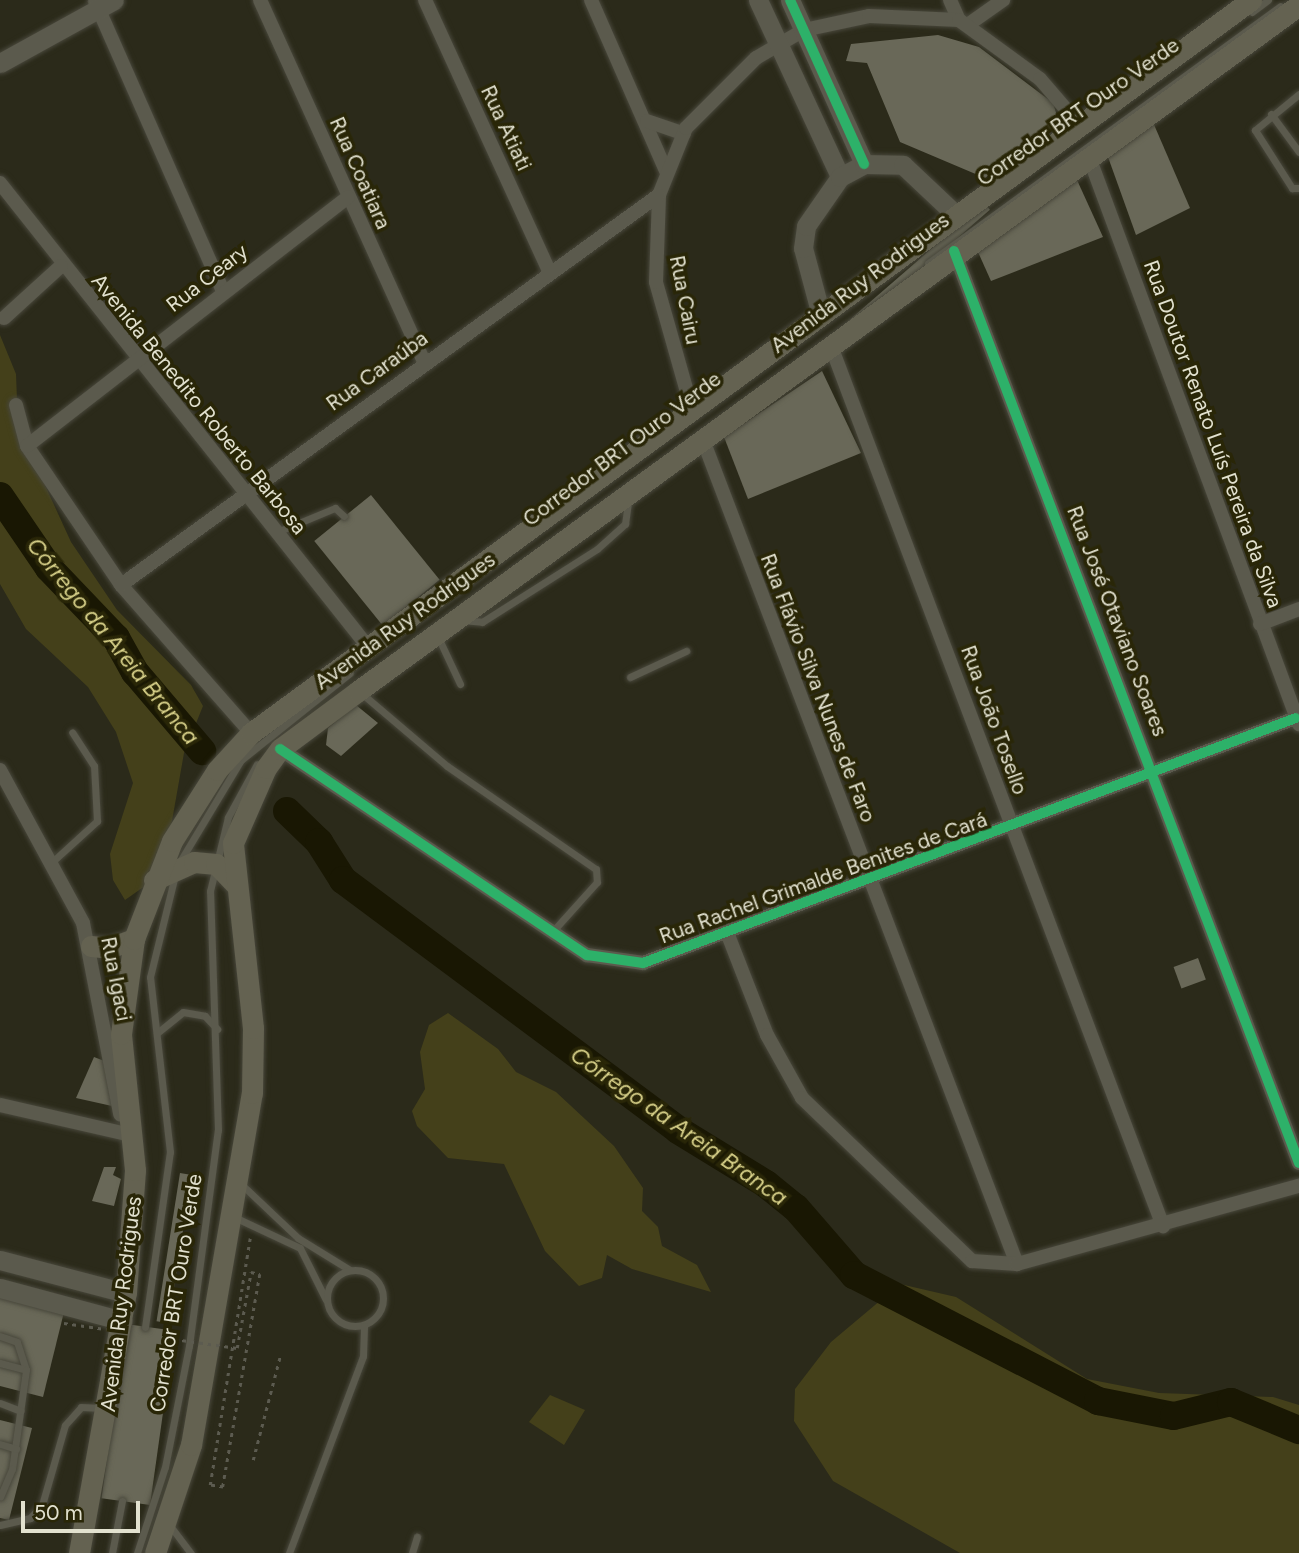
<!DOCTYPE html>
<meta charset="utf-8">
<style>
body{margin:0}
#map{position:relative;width:1299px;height:1553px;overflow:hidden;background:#2b2a1a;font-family:Figtree,sans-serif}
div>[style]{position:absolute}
.green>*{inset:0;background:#44401a}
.river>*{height:28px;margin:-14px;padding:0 14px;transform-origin:14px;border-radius:14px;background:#191703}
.building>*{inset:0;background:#696858;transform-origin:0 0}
.path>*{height:2.5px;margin-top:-1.25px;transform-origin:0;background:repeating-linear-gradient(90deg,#5c5b50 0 3.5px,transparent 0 8.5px)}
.roads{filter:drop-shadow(0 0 2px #48473b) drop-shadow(0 0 2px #48473b)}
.lane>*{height:7px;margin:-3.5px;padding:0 3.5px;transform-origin:3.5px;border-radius:3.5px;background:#5b5a4d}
.lane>.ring{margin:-3.5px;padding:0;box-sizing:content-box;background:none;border:7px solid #5b5a4d;border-radius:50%}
.street>*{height:14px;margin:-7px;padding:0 7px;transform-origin:7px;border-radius:7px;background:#5b5a4d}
.secondary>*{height:19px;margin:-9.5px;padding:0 9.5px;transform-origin:9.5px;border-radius:9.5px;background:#5b5a4d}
.primary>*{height:21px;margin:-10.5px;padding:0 10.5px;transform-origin:10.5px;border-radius:10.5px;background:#646251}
.path-bridge>*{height:2.5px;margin-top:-1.25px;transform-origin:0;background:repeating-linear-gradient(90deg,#5c5b50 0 3.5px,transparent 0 8.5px)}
.cycleway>*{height:10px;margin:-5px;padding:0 5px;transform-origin:5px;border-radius:5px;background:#2db169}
span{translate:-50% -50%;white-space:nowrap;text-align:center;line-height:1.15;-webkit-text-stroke:7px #292607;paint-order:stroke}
.street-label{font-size:21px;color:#e2e1cf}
.water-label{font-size:23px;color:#d9d28a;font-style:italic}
.scale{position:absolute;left:21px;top:1501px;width:119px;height:32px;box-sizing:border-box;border:4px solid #e2e1cf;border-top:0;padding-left:9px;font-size:21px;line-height:24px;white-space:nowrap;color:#e2e1cf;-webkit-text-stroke:5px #292607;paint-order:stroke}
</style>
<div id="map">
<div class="green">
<i style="clip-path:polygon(0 335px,16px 374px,18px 426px,71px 542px,117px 610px,191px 685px,203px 706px,184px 753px,169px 838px,145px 886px,125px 900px,113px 880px,110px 854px,133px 783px,116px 732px,88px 687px,26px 629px,0 584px)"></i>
<i style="clip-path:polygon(448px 1013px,498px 1049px,516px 1072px,556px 1092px,614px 1146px,643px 1188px,642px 1211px,658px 1227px,662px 1246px,697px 1265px,711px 1292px,632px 1269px,607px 1255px,602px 1278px,579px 1286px,545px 1251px,504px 1164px,448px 1158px,417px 1126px,412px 1111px,425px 1089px,420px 1052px,429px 1025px)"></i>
<i style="clip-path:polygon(900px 1284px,956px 1297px,1087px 1379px,1159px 1393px,1273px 1397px,1299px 1405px,1299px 1553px,960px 1553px,833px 1481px,794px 1421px,795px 1389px,831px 1342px)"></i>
<i style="clip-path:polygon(550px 1395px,585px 1410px,564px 1445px,529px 1422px)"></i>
</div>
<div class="river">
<i style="left:0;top:496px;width:87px;rotate:55.8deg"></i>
<i style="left:49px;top:568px;width:97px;rotate:46.3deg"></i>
<i style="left:116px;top:638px;width:39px;rotate:61deg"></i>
<i style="left:135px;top:672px;width:104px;rotate:49.7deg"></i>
<i style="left:287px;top:811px;width:45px;rotate:44.1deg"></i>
<i style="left:319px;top:842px;width:45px;rotate:57.7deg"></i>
<i style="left:343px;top:880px;width:418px;rotate:36.7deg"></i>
<i style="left:678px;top:1130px;width:103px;rotate:31.5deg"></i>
<i style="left:766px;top:1184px;width:38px;rotate:39deg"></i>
<i style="left:796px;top:1208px;width:89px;rotate:49.1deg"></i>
<i style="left:854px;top:1275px;width:275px;rotate:27.3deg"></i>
<i style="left:1098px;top:1401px;width:77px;rotate:11.2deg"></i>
<i style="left:1174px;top:1416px;width:59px;rotate:-13.8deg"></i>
<i style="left:1231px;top:1402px;width:74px;rotate:22.4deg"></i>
</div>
<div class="building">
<i style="clip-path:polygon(938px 35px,979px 47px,1053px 103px,1059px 122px,985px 178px,900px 142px,867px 63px,846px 61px,851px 44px)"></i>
<i style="clip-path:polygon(1152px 120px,1190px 208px,1136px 235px,1108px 157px)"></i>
<i style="clip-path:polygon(1077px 180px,1103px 237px,991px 281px,978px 252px)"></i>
<i style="left:984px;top:203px;width:9px;height:277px;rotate:49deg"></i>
<i style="clip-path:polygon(822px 371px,861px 453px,748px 499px,724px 437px)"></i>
<i style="left:371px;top:495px;width:109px;height:73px;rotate:51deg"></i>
<i style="clip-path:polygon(356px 705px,378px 723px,341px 756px,326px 745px,328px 728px)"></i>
<i style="left:1198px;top:958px;width:23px;height:26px;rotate:70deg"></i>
<i style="clip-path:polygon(94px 1057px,107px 1062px,112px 1106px,76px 1098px)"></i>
<i style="clip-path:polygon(104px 1167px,116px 1167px,113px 1175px,121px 1179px,114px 1206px,92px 1201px)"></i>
<i style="left:180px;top:1173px;width:12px;height:150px;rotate:9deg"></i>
<i style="clip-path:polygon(0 1294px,64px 1312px,43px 1397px,0 1386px)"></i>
<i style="left:126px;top:1324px;width:49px;height:176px;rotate:8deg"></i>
<i style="clip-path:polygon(0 1420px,32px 1428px,9px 1520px,0 1518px)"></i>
</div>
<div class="path">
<i style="left:253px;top:1460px;width:107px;rotate:-75.4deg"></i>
<i style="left:210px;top:1485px;width:250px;rotate:-80.8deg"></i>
</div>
<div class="roads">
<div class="lane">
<i style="left:1252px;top:12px;width:20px;rotate:-37deg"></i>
<i style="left:1299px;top:94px;width:57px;rotate:140.7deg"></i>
<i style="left:1255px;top:130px;width:69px;rotate:57.5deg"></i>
<i style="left:1292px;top:188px;width:7px"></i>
<i style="left:1271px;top:114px;width:47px;rotate:53.6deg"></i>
<i style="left:928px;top:263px;width:436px;rotate:-36.1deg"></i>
<i style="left:277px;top:532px;width:63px;rotate:-22.5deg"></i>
<i style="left:335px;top:508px;width:12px;rotate:42deg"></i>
<i style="left:461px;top:620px;width:21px;rotate:5deg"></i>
<i style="left:482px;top:622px;width:136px;rotate:-32.4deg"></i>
<i style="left:597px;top:549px;width:38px;rotate:-42deg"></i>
<i style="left:625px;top:524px;width:27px;rotate:-82deg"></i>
<i style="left:438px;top:637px;width:52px;rotate:64.9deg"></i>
<i style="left:630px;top:677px;width:62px;rotate:-24.9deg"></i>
<i style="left:360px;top:692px;width:114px;rotate:40.4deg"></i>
<i style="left:447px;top:766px;width:181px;rotate:34.7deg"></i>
<i style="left:596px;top:869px;width:13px;rotate:86deg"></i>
<i style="left:597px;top:882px;width:67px;rotate:132deg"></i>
<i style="left:52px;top:862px;width:61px;rotate:-42.3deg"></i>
<i style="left:97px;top:821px;width:55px;rotate:-93.1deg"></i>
<i style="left:94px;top:766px;width:40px;rotate:-122.9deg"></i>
<i style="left:179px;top:863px;width:120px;rotate:-59deg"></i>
<i style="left:241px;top:760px;width:139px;rotate:-38.6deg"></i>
<i style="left:157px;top:1033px;width:33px;rotate:-39deg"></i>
<i style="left:183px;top:1012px;width:22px;rotate:10deg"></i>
<i style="left:205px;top:1016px;width:18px;rotate:47deg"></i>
<i style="left:240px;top:1183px;width:80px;rotate:43.5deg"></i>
<i style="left:298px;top:1238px;width:61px;rotate:31.6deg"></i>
<i style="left:232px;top:1216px;width:75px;rotate:25.2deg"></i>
<i style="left:300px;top:1248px;width:58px;rotate:63.4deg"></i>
<i class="ring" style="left:327px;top:1270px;width:49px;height:49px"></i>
<i style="left:145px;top:1327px;width:177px;rotate:-81.9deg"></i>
<i style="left:170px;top:1152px;width:176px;rotate:-96.5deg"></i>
<i style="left:150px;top:977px;width:105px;rotate:-76.2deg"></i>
<i style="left:0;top:1336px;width:18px;rotate:19deg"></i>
<i style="left:17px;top:1342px;width:29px;rotate:72deg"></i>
<i style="left:0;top:1363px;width:27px;rotate:15deg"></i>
<i style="left:26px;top:1370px;width:100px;rotate:98deg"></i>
<i style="left:12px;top:1469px;width:30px;rotate:113deg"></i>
<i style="left:0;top:1403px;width:22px;rotate:21deg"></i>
<i style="left:0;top:1444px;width:17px;rotate:17deg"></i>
<i style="left:168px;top:1523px;width:38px;rotate:53deg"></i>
<i style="left:0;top:1525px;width:31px;rotate:-13deg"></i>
<i style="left:30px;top:1518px;width:18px;rotate:-47deg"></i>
<i style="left:42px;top:1505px;width:83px;rotate:-74deg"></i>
<i style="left:65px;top:1425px;width:24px;rotate:-48deg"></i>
<i style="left:81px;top:1407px;width:21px;rotate:3deg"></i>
<i style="left:112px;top:1553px;width:53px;rotate:-79.1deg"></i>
<i style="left:137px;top:1553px;width:90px;rotate:-72deg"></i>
<i style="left:165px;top:1467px;width:123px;rotate:-78.8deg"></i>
<i style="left:189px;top:1346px;width:218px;rotate:-82.4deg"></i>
<i style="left:218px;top:1130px;width:239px;rotate:-91.9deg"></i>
<i style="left:210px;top:891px;width:76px;rotate:-76.3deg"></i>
<i style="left:228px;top:817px;width:60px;rotate:-61.3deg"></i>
<i style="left:289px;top:1553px;width:210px;rotate:-69.4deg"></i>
<i style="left:363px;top:1356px;width:30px;rotate:-88deg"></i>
<i style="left:412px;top:1553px;width:17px;rotate:-73deg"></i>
</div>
<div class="street">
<i style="left:260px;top:0;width:397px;rotate:65.6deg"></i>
<i style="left:425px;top:0;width:300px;rotate:65.4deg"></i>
<i style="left:591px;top:0;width:187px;rotate:66.3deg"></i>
<i style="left:950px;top:0;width:22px;rotate:66deg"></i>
<i style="left:95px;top:1px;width:317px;rotate:66.2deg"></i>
<i style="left:969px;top:24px;width:42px;rotate:-35.2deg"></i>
<i style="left:647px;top:121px;width:39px;rotate:19deg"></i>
<i style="left:1089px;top:157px;width:605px;rotate:69.68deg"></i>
<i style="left:0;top:183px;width:594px;rotate:51.57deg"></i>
<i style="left:954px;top:251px;width:975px;rotate:69.28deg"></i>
<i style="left:4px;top:318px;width:77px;rotate:-42.4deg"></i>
<i style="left:831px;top:346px;width:941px;rotate:69.33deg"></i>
<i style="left:16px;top:405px;width:42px;rotate:75deg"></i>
<i style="left:27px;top:446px;width:168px;rotate:55.9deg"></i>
<i style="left:121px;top:585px;width:197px;rotate:48.7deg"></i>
<i style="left:691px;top:406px;width:129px;rotate:-105.8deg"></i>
<i style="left:656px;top:282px;width:87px;rotate:-88deg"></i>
<i style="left:659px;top:195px;width:72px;rotate:-68.1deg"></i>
<i style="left:686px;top:128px;width:99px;rotate:-45deg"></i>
<i style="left:756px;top:58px;width:56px;rotate:-30.3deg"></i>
<i style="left:804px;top:30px;width:66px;rotate:-12.2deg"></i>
<i style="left:869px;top:16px;width:90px;rotate:2.5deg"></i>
<i style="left:959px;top:20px;width:100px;rotate:36.1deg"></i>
<i style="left:1040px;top:79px;width:57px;rotate:49.3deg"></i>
<i style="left:703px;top:440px;width:882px;rotate:69.14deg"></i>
<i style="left:27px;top:446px;width:406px;rotate:-37.8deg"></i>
<i style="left:121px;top:585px;width:664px;rotate:-35.94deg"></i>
<i style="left:1260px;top:624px;width:42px;rotate:-21deg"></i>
<i style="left:280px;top:749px;width:370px;rotate:33.9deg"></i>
<i style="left:587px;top:955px;width:57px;rotate:8.1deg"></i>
<i style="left:643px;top:963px;width:697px;rotate:-20.57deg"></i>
<i style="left:0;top:770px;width:174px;rotate:61.5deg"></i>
<i style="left:83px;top:923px;width:195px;rotate:79deg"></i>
<i style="left:728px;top:935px;width:107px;rotate:68.7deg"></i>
<i style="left:767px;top:1035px;width:72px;rotate:60.9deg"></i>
<i style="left:802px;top:1098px;width:236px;rotate:43.8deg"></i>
<i style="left:972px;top:1261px;width:45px;rotate:3.8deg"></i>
<i style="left:1017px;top:1264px;width:293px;rotate:-15.5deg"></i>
<i style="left:0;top:1105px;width:134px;rotate:12.9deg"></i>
</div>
<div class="secondary">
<i style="left:758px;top:0;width:195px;rotate:65.1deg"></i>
<i style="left:790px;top:0;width:180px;rotate:65.7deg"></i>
<i style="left:0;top:63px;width:130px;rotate:-28.9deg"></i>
<i style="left:821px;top:315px;width:69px;rotate:-105deg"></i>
<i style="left:803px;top:248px;width:22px;rotate:-82deg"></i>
<i style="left:806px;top:226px;width:60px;rotate:-55.2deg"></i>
<i style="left:840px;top:177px;width:27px;rotate:-28deg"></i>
<i style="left:864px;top:164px;width:39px;rotate:1deg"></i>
<i style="left:903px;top:165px;width:70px;rotate:43.3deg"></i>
<i style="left:0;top:1260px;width:130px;rotate:14.7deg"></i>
<i style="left:0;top:1288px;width:127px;rotate:15deg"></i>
</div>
<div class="primary">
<i style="left:154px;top:880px;width:44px;rotate:-24.2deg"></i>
<i style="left:194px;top:862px;width:22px;rotate:5deg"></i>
<i style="left:216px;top:864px;width:29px;rotate:46deg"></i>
<i style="left:91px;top:946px;width:18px;rotate:6deg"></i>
<i style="left:109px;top:948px;width:27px;rotate:-20deg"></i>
<i style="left:79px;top:1553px;width:264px;rotate:-79.8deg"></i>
<i style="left:126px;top:1293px;width:123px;rotate:-85.8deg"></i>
<i style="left:135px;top:1170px;width:137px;rotate:-95.9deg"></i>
<i style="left:121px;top:1034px;width:96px;rotate:-82.2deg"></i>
<i style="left:134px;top:939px;width:105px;rotate:-68.8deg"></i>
<i style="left:172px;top:841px;width:84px;rotate:-57.6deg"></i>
<i style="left:217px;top:770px;width:50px;rotate:-47.4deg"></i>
<i style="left:251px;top:733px;width:1240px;rotate:-36.24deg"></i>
<i style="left:155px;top:1553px;width:114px;rotate:-71.6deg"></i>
<i style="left:191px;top:1445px;width:357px;rotate:-80.2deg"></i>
<i style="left:252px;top:1093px;width:65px;rotate:-89.1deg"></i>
<i style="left:253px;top:1028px;width:186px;rotate:-96.2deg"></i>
<i style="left:233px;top:843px;width:82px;rotate:-66.3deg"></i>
<i style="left:266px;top:768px;width:24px;rotate:-54deg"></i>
<i style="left:280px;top:749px;width:97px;rotate:-36.6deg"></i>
<i style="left:358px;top:691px;width:1165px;rotate:-36.09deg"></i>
</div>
</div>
<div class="path-bridge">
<i style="left:64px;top:1323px;width:62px;rotate:8.4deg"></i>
<i style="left:174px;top:1339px;width:64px;rotate:8.1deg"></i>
<i style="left:237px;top:1348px;width:77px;rotate:-79.6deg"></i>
<i style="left:251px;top:1272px;width:9px;rotate:13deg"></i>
<i style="left:260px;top:1274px;width:216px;rotate:99.9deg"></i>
<i style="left:223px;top:1487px;width:13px;rotate:-171deg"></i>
</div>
<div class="cycleway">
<i style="left:790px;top:0;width:180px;rotate:65.7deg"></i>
<i style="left:954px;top:251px;width:975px;rotate:69.28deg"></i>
<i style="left:280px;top:749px;width:370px;rotate:33.9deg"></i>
<i style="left:587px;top:955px;width:57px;rotate:8.1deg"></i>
<i style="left:643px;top:963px;width:697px;rotate:-20.57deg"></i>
</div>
<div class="street-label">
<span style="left:1078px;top:112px;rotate:-35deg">Corredor BRT Ouro Verde</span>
<span style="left:506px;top:128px;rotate:65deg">Rua Atiati</span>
<span style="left:360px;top:173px;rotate:66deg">Rua Coatiara</span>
<span style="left:207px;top:278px;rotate:-38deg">Rua Ceary</span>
<span style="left:860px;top:283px;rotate:-37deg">Avenida Ruy Rodrigues</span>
<span style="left:685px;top:300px;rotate:79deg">Rua Cairu</span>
<span style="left:377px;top:371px;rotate:-36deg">Rua Caraúba</span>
<span style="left:199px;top:404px;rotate:51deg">Avenida Benedito Roberto Barbosa</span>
<span style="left:1213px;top:434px;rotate:70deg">Rua Doutor Renato Luís Pereira da Silva</span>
<span style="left:622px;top:449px;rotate:-37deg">Corredor BRT Ouro Verde</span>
<span style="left:405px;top:621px;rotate:-36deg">Avenida Ruy Rodrigues</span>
<span style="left:1117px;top:621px;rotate:69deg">Rua José Otaviano Soares</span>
<span style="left:818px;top:688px;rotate:69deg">Rua Flávio Silva Nunes de Faro</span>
<span style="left:994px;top:720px;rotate:70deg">Rua João Tosello</span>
<span style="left:823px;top:878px;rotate:-20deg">Rua Rachel Grimalde Benites de Cará</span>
<span style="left:116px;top:979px;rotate:79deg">Rua Igaci</span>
<span style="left:176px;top:1293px;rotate:-81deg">Corredor BRT Ouro Verde</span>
<span style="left:121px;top:1304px;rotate:-83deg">Avenida Ruy Rodrigues</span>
</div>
<div class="water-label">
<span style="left:113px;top:641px;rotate:51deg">Córrego da Areia Branca</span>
<span style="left:679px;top:1126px;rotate:35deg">Córrego da Areia Branca</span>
</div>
<div class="scale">50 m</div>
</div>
